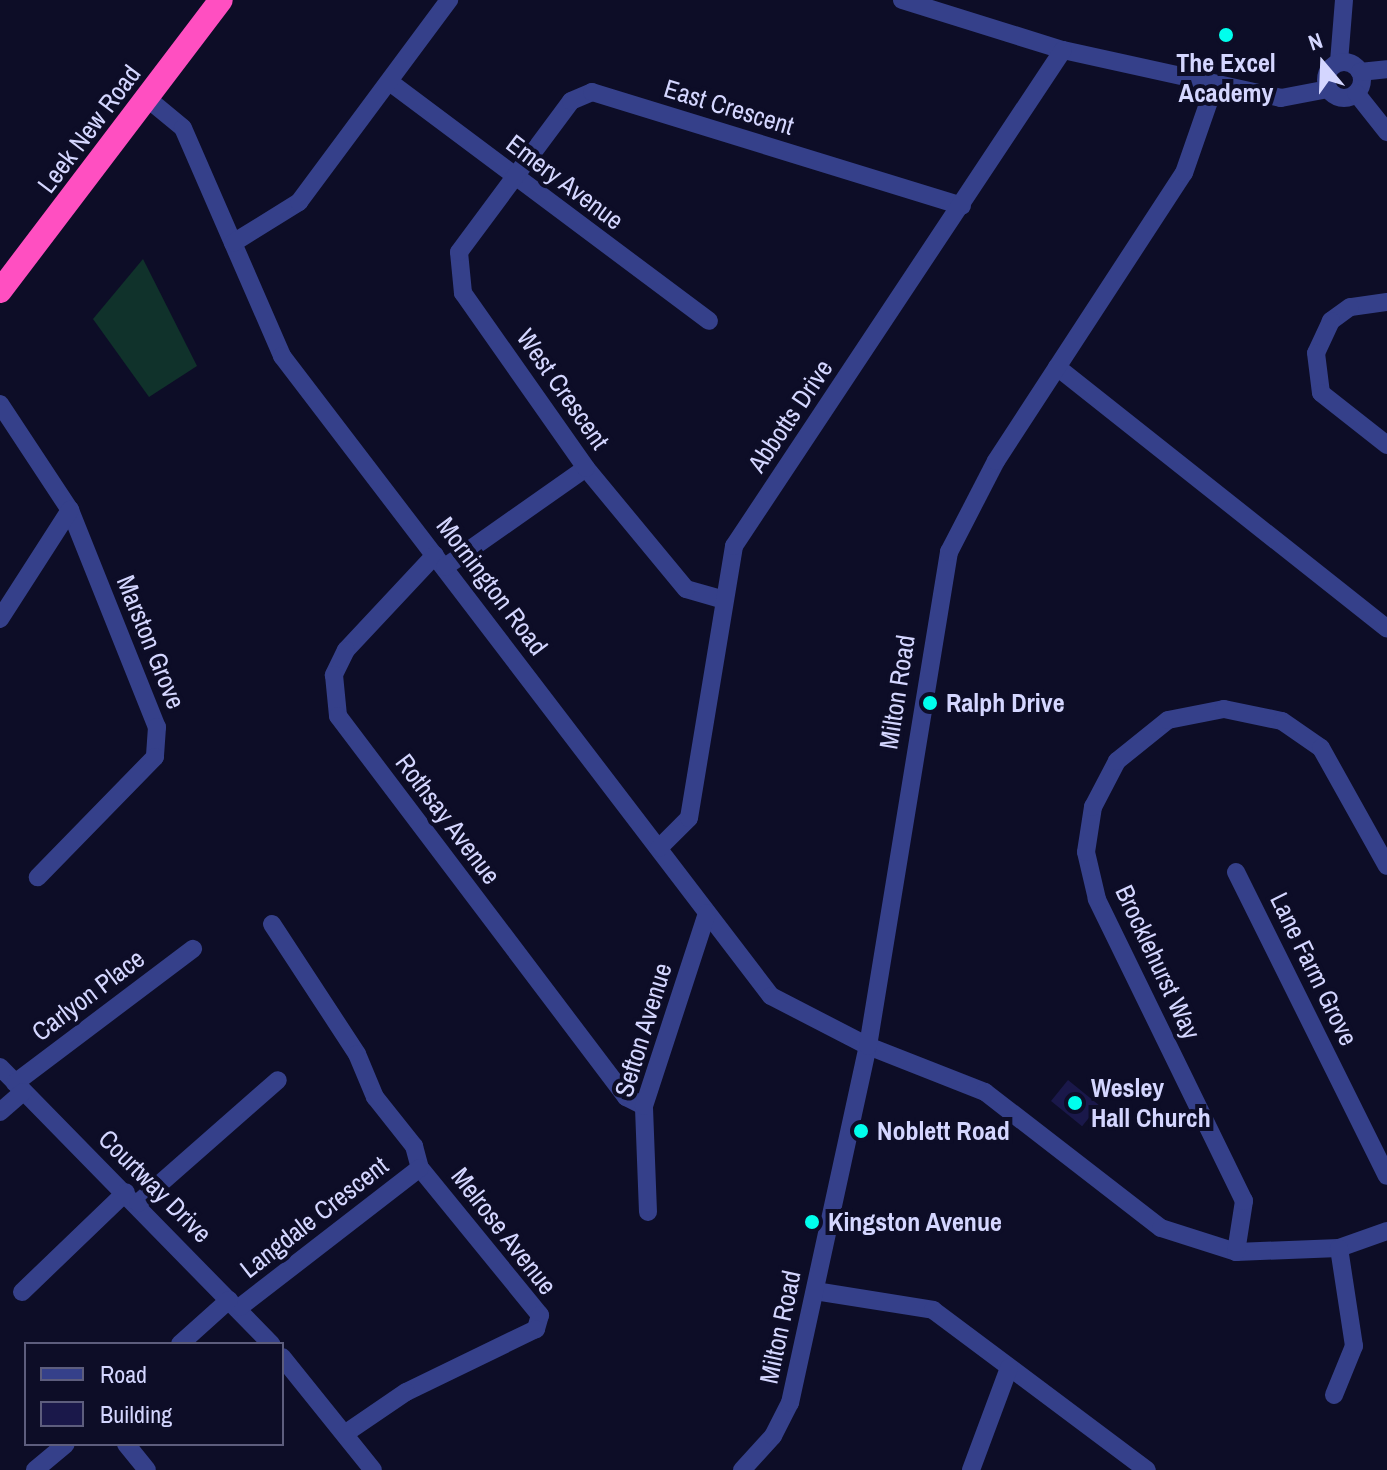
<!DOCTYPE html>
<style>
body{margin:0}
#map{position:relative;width:1387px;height:1470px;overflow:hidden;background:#0d0d27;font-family:"Archivo Narrow",sans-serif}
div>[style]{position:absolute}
.green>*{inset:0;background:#10322b}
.building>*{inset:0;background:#1a184a;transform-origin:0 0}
.minor>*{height:18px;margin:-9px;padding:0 9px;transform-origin:9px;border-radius:9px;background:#35408a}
.minor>.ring{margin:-9px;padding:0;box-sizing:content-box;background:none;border:18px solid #35408a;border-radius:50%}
.highway>*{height:24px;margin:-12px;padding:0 12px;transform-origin:12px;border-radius:12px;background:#ff4fc1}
.dots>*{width:22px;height:22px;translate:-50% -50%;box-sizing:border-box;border:4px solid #0d0d27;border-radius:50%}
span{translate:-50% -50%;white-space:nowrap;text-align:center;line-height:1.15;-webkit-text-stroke:8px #0d0d27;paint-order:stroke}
.poi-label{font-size:26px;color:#d4d6ff;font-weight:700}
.left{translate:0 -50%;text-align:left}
.street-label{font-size:26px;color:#d4d6ff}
.legend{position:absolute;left:24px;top:1342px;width:260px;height:104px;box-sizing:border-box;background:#0d0d27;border:2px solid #5d5d7d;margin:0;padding:10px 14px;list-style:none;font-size:24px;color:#d4d6ff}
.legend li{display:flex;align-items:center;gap:16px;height:40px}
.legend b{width:40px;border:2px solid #5d5d7d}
.north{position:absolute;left:1283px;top:24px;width:80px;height:80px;-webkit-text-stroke:6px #0d0d27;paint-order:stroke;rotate:341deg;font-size:22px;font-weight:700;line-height:32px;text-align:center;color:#d4d6ff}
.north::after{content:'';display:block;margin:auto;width:28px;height:36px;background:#d4d6ff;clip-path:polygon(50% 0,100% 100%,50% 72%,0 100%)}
</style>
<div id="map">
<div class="green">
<i style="clip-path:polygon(143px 259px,197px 366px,149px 397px,93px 319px)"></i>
</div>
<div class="building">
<i style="left:1068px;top:1080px;width:40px;height:27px;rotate:39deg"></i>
</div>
<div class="minor">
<i style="left:902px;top:0;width:169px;rotate:17.3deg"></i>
<i style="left:1063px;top:50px;width:223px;rotate:12.4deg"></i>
<i style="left:1281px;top:98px;width:48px;rotate:-10.8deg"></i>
<i style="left:1339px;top:62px;width:62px;rotate:-85.4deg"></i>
<i class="ring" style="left:1326px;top:62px;width:18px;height:18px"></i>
<i style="left:1360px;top:72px;width:27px;rotate:-6deg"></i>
<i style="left:391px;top:83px;width:397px;rotate:36.8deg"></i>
<i style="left:1356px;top:93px;width:50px;rotate:51.5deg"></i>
<i style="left:148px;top:99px;width:45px;rotate:39.6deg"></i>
<i style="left:183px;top:128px;width:249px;rotate:66.5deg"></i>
<i style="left:282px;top:356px;width:805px;rotate:52.62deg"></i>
<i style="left:771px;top:996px;width:109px;rotate:27.3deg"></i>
<i style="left:868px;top:1046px;width:126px;rotate:21.5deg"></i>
<i style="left:985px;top:1092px;width:222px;rotate:37.7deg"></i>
<i style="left:1161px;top:1228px;width:79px;rotate:17.7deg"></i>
<i style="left:1236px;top:1252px;width:103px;rotate:-2.2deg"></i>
<i style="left:1339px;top:1248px;width:51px;rotate:-19.5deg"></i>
<i style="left:233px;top:243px;width:78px;rotate:-31.8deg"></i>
<i style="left:299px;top:202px;width:252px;rotate:-53.4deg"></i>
<i style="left:1387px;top:302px;width:37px;rotate:172deg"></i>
<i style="left:1350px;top:307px;width:24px;rotate:144deg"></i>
<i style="left:1331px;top:321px;width:35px;rotate:115deg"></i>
<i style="left:1316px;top:353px;width:40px;rotate:82.9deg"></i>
<i style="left:1321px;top:393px;width:84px;rotate:38.2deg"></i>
<i style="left:1057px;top:367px;width:421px;rotate:38.4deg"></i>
<i style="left:0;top:404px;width:127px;rotate:56.6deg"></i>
<i style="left:70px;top:510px;width:234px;rotate:68.2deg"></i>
<i style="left:157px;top:727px;width:30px;rotate:94deg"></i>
<i style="left:155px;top:757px;width:168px;rotate:134.3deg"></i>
<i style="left:435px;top:555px;width:130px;rotate:133.1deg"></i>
<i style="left:346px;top:650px;width:28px;rotate:116deg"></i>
<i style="left:334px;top:675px;width:41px;rotate:84.4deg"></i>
<i style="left:338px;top:716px;width:478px;rotate:52.9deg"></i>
<i style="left:626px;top:1097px;width:20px;rotate:27deg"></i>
<i style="left:445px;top:567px;width:172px;rotate:-35.1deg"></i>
<i style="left:721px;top:599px;width:36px;rotate:-164deg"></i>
<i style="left:686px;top:589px;width:157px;rotate:-129.6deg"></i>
<i style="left:586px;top:468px;width:214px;rotate:-125.1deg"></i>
<i style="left:463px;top:293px;width:41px;rotate:-95.6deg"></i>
<i style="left:459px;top:252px;width:188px;rotate:-53.4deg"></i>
<i style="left:571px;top:101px;width:23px;rotate:-23deg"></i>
<i style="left:592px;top:92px;width:387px;rotate:17.1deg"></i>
<i style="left:0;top:619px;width:130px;rotate:-57.3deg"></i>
<i style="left:659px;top:848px;width:42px;rotate:-45deg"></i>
<i style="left:689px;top:818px;width:276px;rotate:-80.6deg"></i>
<i style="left:734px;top:546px;width:595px;rotate:-56.44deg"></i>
<i style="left:1236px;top:872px;width:339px;rotate:63.6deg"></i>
<i style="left:272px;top:924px;width:155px;rotate:56.8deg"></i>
<i style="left:357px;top:1054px;width:47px;rotate:67.3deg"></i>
<i style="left:375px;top:1097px;width:63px;rotate:51.5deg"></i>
<i style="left:414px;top:1146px;width:23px;rotate:75deg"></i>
<i style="left:420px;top:1168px;width:190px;rotate:50.8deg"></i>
<i style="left:540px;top:1315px;width:15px;rotate:106deg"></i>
<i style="left:536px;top:1329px;width:144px;rotate:154.1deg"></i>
<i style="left:406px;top:1392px;width:73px;rotate:145.7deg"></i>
<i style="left:0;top:1067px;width:388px;rotate:45.6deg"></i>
<i style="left:15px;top:1083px;width:223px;rotate:-37deg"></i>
<i style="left:0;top:1112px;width:30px;rotate:-41deg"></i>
<i style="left:138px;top:1203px;width:186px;rotate:-41.3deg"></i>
<i style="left:648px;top:1212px;width:106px;rotate:-92.2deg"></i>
<i style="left:644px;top:1106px;width:203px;rotate:-71.9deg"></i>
<i style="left:1236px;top:1252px;width:52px;rotate:-81.1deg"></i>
<i style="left:1244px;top:1201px;width:336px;rotate:-116deg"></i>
<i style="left:1097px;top:899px;width:48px;rotate:-103.2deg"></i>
<i style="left:1086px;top:852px;width:46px;rotate:-81.2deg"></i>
<i style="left:1093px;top:807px;width:52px;rotate:-62.4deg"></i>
<i style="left:1117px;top:761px;width:65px;rotate:-38.8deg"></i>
<i style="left:1168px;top:720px;width:57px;rotate:-11.1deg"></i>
<i style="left:1224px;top:709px;width:59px;rotate:11.7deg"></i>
<i style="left:1282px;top:721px;width:47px;rotate:34.7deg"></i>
<i style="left:1321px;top:748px;width:135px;rotate:60.8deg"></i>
<i style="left:815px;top:1291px;width:120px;rotate:9.1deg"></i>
<i style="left:933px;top:1310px;width:267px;rotate:36.8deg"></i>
<i style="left:22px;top:1292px;width:144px;rotate:-43.9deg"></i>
<i style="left:240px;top:1307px;width:227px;rotate:-37.7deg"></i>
<i style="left:180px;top:1344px;width:66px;rotate:-41.9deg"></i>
<i style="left:282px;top:1357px;width:145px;rotate:51.2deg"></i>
<i style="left:1334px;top:1395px;width:53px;rotate:-67.8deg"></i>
<i style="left:1354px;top:1346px;width:99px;rotate:-98.7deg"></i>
<i style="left:126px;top:1444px;width:33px;rotate:51deg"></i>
<i style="left:35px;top:1470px;width:40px;rotate:-40deg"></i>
<i style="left:742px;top:1470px;width:46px;rotate:-47.6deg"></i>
<i style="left:773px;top:1436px;width:37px;rotate:-63deg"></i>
<i style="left:790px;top:1403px;width:365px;rotate:-77.7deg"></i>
<i style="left:868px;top:1046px;width:501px;rotate:-80.69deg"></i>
<i style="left:949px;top:552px;width:102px;rotate:-62.7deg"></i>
<i style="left:996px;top:461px;width:344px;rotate:-56.9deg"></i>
<i style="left:1184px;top:173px;width:94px;rotate:-70.8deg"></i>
<i style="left:971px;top:1470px;width:109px;rotate:-69.6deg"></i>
</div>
<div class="highway">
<i style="left:0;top:291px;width:365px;rotate:-52.8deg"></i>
</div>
<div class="dots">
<i style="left:1226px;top:35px;background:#00ffed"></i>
<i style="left:930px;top:703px;background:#00ffed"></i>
<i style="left:1075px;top:1103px;background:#00ffed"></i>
<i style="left:861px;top:1131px;background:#00ffed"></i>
<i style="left:812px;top:1222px;background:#00ffed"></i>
</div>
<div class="poi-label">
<span style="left:1226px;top:78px">The Excel<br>Academy</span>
<span class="left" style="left:946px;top:703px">Ralph Drive</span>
<span class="left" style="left:1091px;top:1103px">Wesley<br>Hall Church</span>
<span class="left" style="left:877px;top:1131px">Noblett Road</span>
<span class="left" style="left:828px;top:1222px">Kingston Avenue</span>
</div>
<div class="street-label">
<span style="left:729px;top:107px;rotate:17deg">East Crescent</span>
<span style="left:89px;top:129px;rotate:-53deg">Leek New Road</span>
<span style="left:565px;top:182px;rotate:37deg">Emery Avenue</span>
<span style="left:563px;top:389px;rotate:55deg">West Crescent</span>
<span style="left:790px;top:416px;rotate:-56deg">Abbotts Drive</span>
<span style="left:492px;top:586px;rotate:53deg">Mornington Road</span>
<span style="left:151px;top:642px;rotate:68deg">Marston Grove</span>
<span style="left:897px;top:692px;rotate:-81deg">Milton Road</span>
<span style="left:448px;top:819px;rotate:53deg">Rothsay Avenue</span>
<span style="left:1158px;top:962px;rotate:65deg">Brocklehurst Way</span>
<span style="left:1314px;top:969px;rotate:64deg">Lane Farm Grove</span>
<span style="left:88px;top:995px;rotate:-37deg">Carlyon Place</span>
<span style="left:643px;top:1030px;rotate:-73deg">Sefton Avenue</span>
<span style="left:155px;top:1186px;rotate:45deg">Courtway Drive</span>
<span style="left:314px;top:1217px;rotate:-38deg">Langdale Crescent</span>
<span style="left:504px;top:1231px;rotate:52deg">Melrose Avenue</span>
<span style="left:780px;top:1327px;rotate:-78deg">Milton Road</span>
</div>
<ul class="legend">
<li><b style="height:10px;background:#35408a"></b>Road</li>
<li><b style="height:22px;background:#1a184a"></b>Building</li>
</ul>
<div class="north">N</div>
</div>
